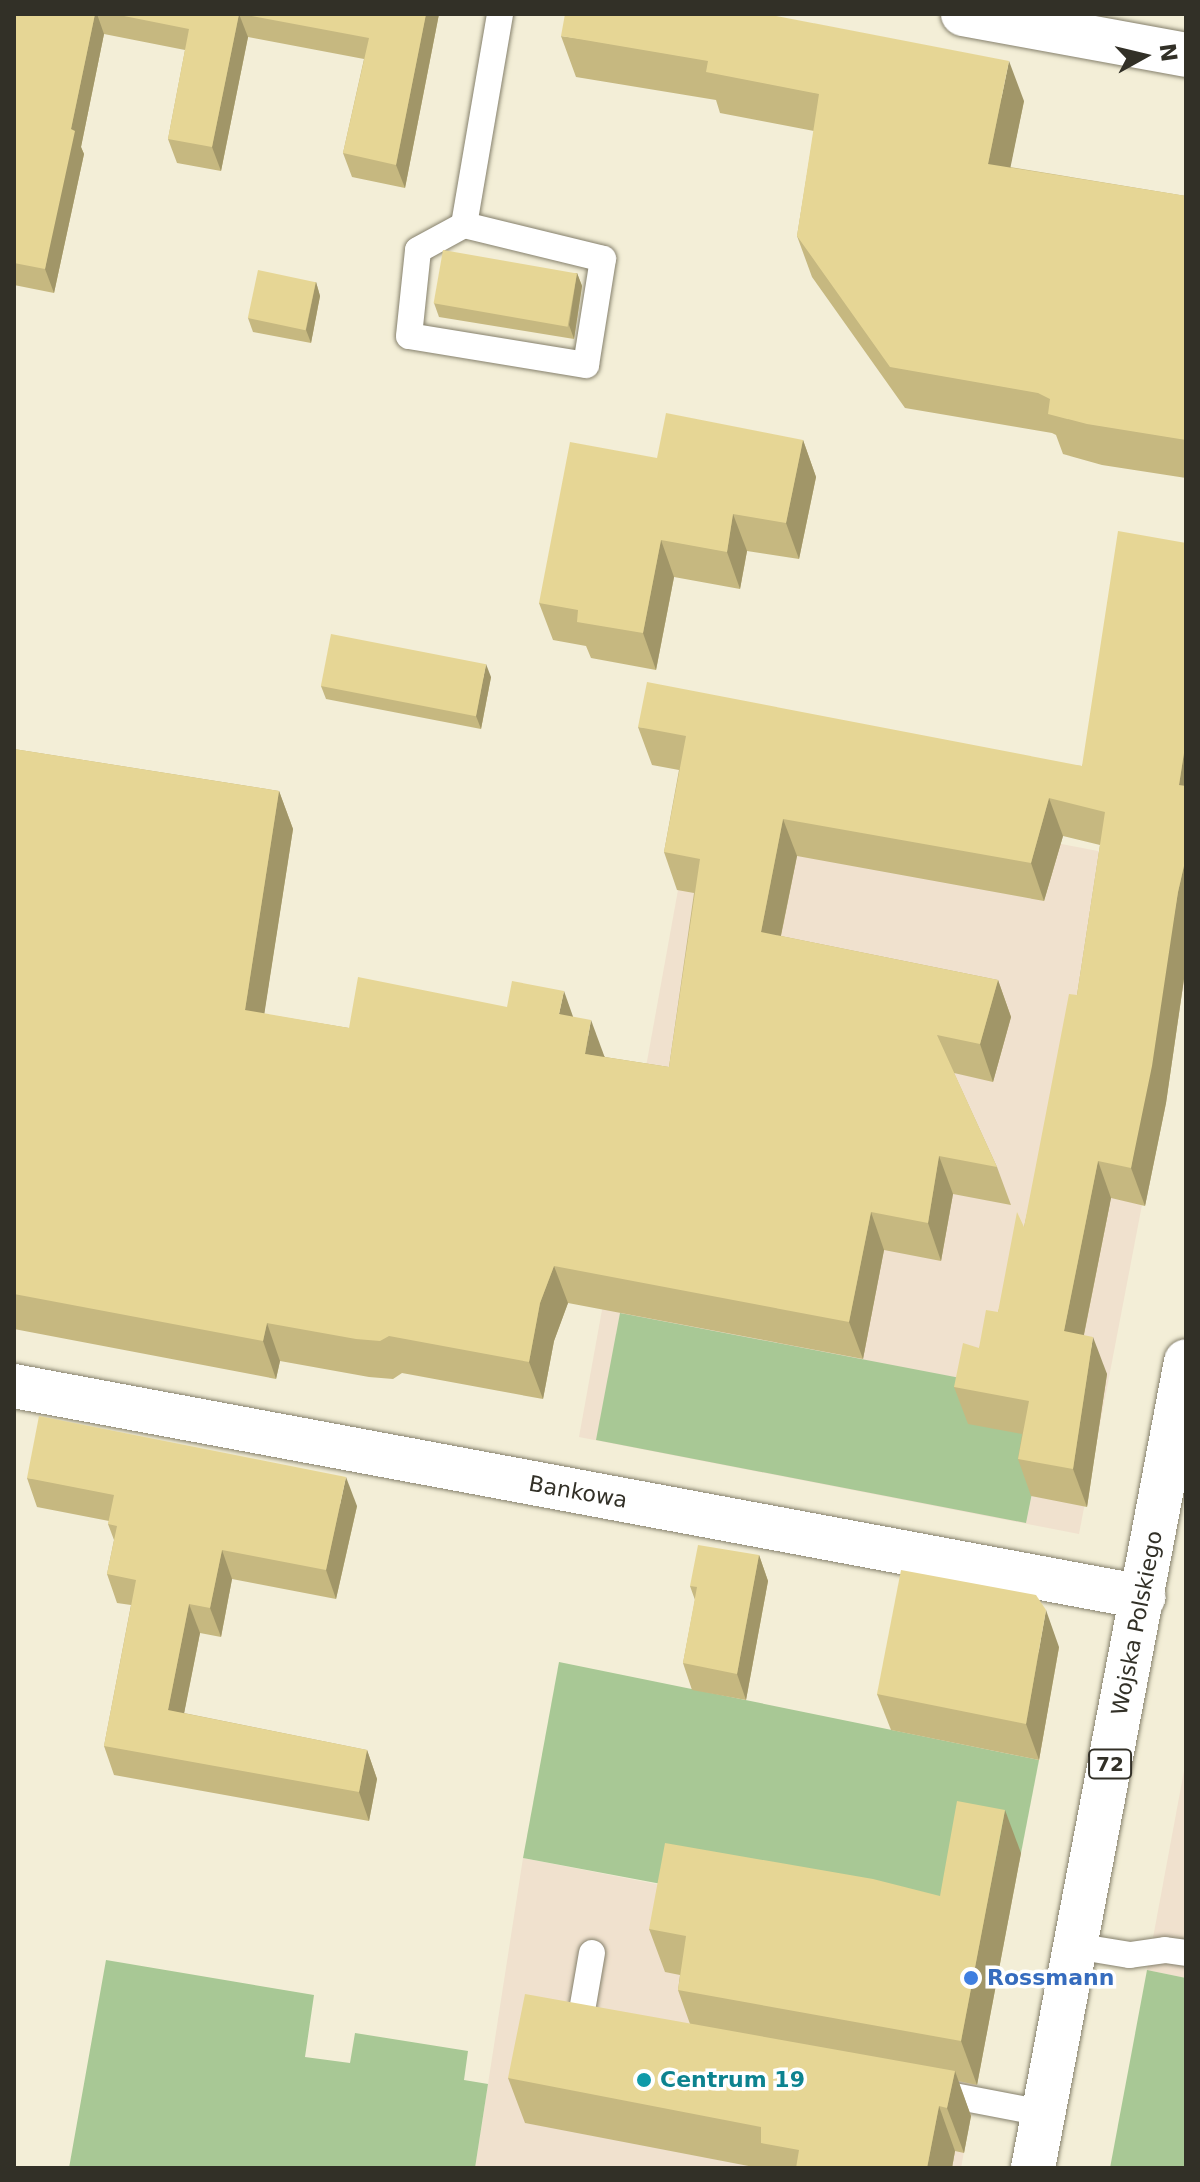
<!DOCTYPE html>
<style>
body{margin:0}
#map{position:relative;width:1200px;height:2182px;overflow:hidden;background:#f3eed7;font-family:"DejaVu Sans",sans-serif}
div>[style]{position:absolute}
.commercial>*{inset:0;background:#f0e1ce}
.green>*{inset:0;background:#a8c895}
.roads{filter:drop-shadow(0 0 2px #85806c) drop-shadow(0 0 2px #85806c)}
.lane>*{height:26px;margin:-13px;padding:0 13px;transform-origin:13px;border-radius:13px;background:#fff}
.street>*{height:44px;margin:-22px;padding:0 22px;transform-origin:22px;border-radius:22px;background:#fff}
.secondary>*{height:44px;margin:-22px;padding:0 22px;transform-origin:22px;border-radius:22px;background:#fff}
.primary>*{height:44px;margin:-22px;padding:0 22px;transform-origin:22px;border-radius:22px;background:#fff}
.wall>*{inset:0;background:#c6b880}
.shaded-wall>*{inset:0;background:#a19668}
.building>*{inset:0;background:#e6d695;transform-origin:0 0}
.dots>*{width:22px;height:22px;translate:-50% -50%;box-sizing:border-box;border:4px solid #fff;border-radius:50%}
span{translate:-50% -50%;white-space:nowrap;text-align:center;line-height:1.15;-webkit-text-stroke:7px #fff;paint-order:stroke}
.shield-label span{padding:2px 6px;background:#fff;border:2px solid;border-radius:6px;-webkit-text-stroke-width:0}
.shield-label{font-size:20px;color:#323027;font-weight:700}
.street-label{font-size:22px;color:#323027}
.shop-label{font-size:22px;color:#366cbe;font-weight:700}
.left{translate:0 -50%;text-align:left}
.culture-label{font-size:22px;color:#0d838f;font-weight:700}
.frame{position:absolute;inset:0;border:16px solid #323027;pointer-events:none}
.north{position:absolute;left:1104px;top:16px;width:80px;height:80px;-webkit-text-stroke:6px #fff;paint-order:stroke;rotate:82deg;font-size:22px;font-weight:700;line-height:32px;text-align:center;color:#323027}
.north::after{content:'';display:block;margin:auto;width:28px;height:36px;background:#323027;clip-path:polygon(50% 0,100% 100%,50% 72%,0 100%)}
</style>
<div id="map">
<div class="commercial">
<i style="clip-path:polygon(699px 774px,1186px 868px,1186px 975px,1079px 1534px,579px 1437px)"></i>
<i style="clip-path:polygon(1186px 1760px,1186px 1978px,1147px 1970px)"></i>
<i style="clip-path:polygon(523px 1858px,1001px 1951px,961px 2168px,475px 2168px)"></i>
</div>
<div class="green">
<i style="clip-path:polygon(620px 1313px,976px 1381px,1043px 1438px,1026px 1523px,596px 1440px)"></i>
<i style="clip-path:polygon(559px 1662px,1039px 1760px,1021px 1853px,955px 1939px,523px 1858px)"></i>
<i style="clip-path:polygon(106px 1960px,314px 1995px,305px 2057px,350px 2063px,355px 2033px,468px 2051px,464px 2080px,488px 2084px,475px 2168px,69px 2168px)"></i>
<i style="clip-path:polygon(1147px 1970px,1186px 1978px,1186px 2168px,1110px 2168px)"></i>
</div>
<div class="roads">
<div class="lane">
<i style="left:464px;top:225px;width:143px;rotate:13.7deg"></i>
<i style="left:603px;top:259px;width:107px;rotate:99.1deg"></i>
<i style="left:586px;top:365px;width:179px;rotate:-170.7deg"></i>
<i style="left:409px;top:336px;width:86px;rotate:-84deg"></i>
<i style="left:418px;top:250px;width:52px;rotate:-28.5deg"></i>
<i style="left:464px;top:225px;width:214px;rotate:-80.3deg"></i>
<i style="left:1075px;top:1946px;width:56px;rotate:9.3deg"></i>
<i style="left:1130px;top:1955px;width:35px;rotate:-8deg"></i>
<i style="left:1165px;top:1950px;width:21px;rotate:8deg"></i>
<i style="left:591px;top:2030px;width:12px;rotate:-171deg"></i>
<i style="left:579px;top:2028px;width:76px;rotate:-80.2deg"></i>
<i style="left:933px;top:2092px;width:112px;rotate:10.8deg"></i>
</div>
<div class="street">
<i style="left:14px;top:1386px;width:1149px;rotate:10.59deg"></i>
</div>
<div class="secondary">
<i style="left:963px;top:14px;width:227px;rotate:10.4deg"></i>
</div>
<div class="primary">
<i style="left:1033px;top:2168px;width:821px;rotate:-79.26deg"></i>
</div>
</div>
<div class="wall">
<i style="clip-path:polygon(14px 14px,439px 14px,405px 188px,352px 177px,343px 153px,364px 59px,248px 37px,221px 171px,177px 163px,168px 139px,185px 50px,104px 34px,81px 147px,84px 154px,54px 293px,14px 285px)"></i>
<i style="clip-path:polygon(561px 36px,1024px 101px,1010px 167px,1186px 196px,1186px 478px,1102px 465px,1063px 454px,1056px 435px,1052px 433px,905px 408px,812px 277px,797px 236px,814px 131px,720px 113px,716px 100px,576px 77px)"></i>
<i style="clip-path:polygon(577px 273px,582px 286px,574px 339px,439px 317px,434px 303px)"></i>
<i style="clip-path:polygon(316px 282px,320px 296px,311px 343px,253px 332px,248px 318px)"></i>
<i style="clip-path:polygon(803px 440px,816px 477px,799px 559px,747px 551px,740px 589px,674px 577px,656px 670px,591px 658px,586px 646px,553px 640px,539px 603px,657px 458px)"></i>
<i style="clip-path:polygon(1186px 543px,1186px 965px,1166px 1103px,1145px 1206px,1111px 1198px,1084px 1335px,1107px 1374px,1087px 1507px,1031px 1496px,1018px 1459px,1022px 1434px,968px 1424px,954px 1387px,979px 1348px,998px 1312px,1024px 1227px,1077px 995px,1100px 845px,1063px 836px,1044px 901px,797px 856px,781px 936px,998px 980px,1011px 1017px,993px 1082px,954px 1073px,997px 1167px,1011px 1205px,953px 1194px,941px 1261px,884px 1250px,863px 1359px,568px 1303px,554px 1341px,543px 1399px,402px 1373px,393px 1379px,369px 1377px,280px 1361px,276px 1379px,14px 1329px,14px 749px,279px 791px,293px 829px,264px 1014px,349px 1028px,507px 1007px,573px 1017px,605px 1057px,669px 1067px,694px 893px,677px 890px,664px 852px,679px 770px,652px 765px,638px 727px,1082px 766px)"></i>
<i style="clip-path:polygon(491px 677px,481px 729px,326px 699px,321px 686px)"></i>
<i style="clip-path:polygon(27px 1478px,357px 1506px,336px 1599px,232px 1579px,221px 1637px,200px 1633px,184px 1713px,367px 1750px,377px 1779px,369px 1821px,114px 1775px,104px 1746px,131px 1605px,117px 1603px,107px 1574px,114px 1540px,108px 1524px,109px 1521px,37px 1507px)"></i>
<i style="clip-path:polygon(759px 1555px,768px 1581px,746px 1700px,692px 1690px,683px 1663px,695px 1600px,690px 1586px)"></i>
<i style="clip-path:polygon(1059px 1647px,1039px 1760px,891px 1730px,877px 1694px)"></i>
<i style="clip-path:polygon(1021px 1853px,977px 2085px,958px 2081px,971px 2116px,964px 2153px,955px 2151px,952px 2168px,759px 2168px,525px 2123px,508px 2078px,690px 2024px,678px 1990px,680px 1975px,665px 1972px,649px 1929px,940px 1896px)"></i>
</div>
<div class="shaded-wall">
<i style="clip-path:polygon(95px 14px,97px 14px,104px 34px,81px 147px,84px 154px,54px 293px,45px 269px,71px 129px)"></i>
<i style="clip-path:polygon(239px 14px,248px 37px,221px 171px,212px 147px)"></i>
<i style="clip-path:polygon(426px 14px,439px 14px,405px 188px,396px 165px)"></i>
<i style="clip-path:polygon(1009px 61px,1024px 101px,1003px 204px,988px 164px)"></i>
<i style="clip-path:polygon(577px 273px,582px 286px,574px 339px,569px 325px)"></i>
<i style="clip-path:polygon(316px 282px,320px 296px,311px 343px,306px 330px)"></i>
<i style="clip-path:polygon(803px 440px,816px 477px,799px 559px,786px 523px)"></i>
<i style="clip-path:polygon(733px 514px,747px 551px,740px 589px,727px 552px)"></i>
<i style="clip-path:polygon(661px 540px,674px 577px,656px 670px,643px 633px)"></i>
<i style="clip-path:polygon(486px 664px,491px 677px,481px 729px,476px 716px)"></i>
<i style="clip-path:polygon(1186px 740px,1186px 803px,1179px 785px)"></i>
<i style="clip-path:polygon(279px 791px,293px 829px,259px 1048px,245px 1010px)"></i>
<i style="clip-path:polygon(1049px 798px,1063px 836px,1044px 901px,1031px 863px)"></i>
<i style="clip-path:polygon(783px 819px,797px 856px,774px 969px,761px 932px)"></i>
<i style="clip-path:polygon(1186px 857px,1186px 965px,1166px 1103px,1145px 1206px,1131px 1168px,1178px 892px)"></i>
<i style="clip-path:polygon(998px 980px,1011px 1017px,993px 1082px,980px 1044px)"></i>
<i style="clip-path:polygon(564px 991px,577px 1028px,559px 1014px)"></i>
<i style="clip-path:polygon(591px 1020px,605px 1058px,585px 1054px)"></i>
<i style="clip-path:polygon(939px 1156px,953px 1194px,941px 1261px,928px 1223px)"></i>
<i style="clip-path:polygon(1098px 1161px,1111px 1198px,1077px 1369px,1064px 1331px)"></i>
<i style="clip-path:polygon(871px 1212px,884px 1250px,863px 1359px,849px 1322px)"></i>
<i style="clip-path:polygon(554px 1266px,568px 1303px,554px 1341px,543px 1399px,529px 1362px,540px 1303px)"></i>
<i style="clip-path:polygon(267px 1323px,280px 1361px,276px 1379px,263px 1341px)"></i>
<i style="clip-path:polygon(1093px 1337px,1107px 1374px,1087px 1507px,1073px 1469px)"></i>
<i style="clip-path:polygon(346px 1477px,357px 1506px,336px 1599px,326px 1570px)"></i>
<i style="clip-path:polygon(222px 1550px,232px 1579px,221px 1637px,210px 1608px)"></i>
<i style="clip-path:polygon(759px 1555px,768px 1581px,746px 1700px,737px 1674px)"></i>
<i style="clip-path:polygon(189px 1604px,200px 1633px,179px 1739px,168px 1710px)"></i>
<i style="clip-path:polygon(1046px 1610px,1059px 1647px,1039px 1760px,1026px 1724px)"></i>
<i style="clip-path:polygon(367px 1750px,377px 1779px,369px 1821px,359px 1792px)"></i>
<i style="clip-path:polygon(1005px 1810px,1021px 1853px,977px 2085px,961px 2041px)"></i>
<i style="clip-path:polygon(955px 2071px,971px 2116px,964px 2153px,947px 2108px)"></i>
<i style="clip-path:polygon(939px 2106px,955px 2151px,952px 2168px,927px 2168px)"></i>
</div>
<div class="building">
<i style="clip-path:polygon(14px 14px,95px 14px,71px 129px,75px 131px,45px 269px,14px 263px)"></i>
<i style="clip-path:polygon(114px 14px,239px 14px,212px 147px,168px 139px,189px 29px)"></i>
<i style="clip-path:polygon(241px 14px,426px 14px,396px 165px,343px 153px,369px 38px)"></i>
<i style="clip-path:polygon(565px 14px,766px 14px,1009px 61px,988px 164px,1186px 196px,1186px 440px,1087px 424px,1048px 414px,1050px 399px,1038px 393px,890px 367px,797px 236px,819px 94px,706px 72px,708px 61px,561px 36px)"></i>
<i style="left:443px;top:250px;width:136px;height:54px;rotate:10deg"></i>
<i style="left:258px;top:270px;width:59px;height:49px;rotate:12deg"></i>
<i style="clip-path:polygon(666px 413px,803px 440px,786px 523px,733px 514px,727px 552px,661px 540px,643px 633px,577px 622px,578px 610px,539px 603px,570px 442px,657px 458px)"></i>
<i style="clip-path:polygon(1118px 531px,1186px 543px,1186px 740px,1179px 785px,1186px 786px,1186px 857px,1178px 892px,1152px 1066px,1131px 1168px,1098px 1161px,1064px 1331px,1093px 1337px,1073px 1469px,1018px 1459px,1029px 1401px,954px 1387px,963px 1343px,979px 1348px,986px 1310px,998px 1312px,1017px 1212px,1024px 1227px,1069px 994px,1077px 995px,1105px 812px,1049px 798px,1031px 863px,783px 819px,761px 932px,998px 980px,980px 1044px,937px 1035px,997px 1167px,939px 1156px,928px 1223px,871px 1212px,849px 1322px,554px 1266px,540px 1303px,529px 1362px,389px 1336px,380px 1341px,356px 1339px,267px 1323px,263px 1341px,14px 1294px,14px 749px,279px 791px,245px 1010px,349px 1028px,358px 977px,507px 1007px,512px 981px,564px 991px,559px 1014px,591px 1020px,585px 1054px,669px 1067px,700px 859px,664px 852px,686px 736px,638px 727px,647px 682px,1082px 766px)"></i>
<i style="left:331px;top:634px;width:158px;height:53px;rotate:11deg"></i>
<i style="clip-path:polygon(39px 1416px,346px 1477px,326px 1570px,222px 1550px,210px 1608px,189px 1604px,168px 1710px,367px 1750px,359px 1792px,104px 1746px,136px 1580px,107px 1574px,117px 1526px,108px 1524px,114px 1495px,27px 1478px)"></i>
<i style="clip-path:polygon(698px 1545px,759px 1555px,737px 1674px,683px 1663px,697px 1587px,690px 1586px)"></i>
<i style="clip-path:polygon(901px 1570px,1036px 1595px,1046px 1610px,1026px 1724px,877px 1694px)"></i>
<i style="clip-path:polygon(957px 1801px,1005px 1810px,961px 2041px,678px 1990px,686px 1936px,649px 1929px,665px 1843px,873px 1879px,940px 1896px)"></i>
<i style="clip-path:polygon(525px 1994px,955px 2071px,947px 2108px,939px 2106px,927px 2168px,796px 2168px,799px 2150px,761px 2143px,761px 2127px,508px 2078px)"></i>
</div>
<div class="dots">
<i style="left:971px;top:1978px;background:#3f7fe0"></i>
<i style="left:644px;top:2080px;background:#0f9aa8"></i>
</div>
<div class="shield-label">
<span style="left:1110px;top:1764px">72</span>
</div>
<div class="street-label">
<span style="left:578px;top:1492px;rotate:10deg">Bankowa</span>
<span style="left:1137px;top:1623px;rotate:-79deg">Wojska Polskiego</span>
</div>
<div class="shop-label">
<span class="left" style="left:987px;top:1978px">Rossmann</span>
</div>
<div class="culture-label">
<span class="left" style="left:660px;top:2080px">Centrum 19</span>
</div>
<div class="frame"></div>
<div class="north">N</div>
</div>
